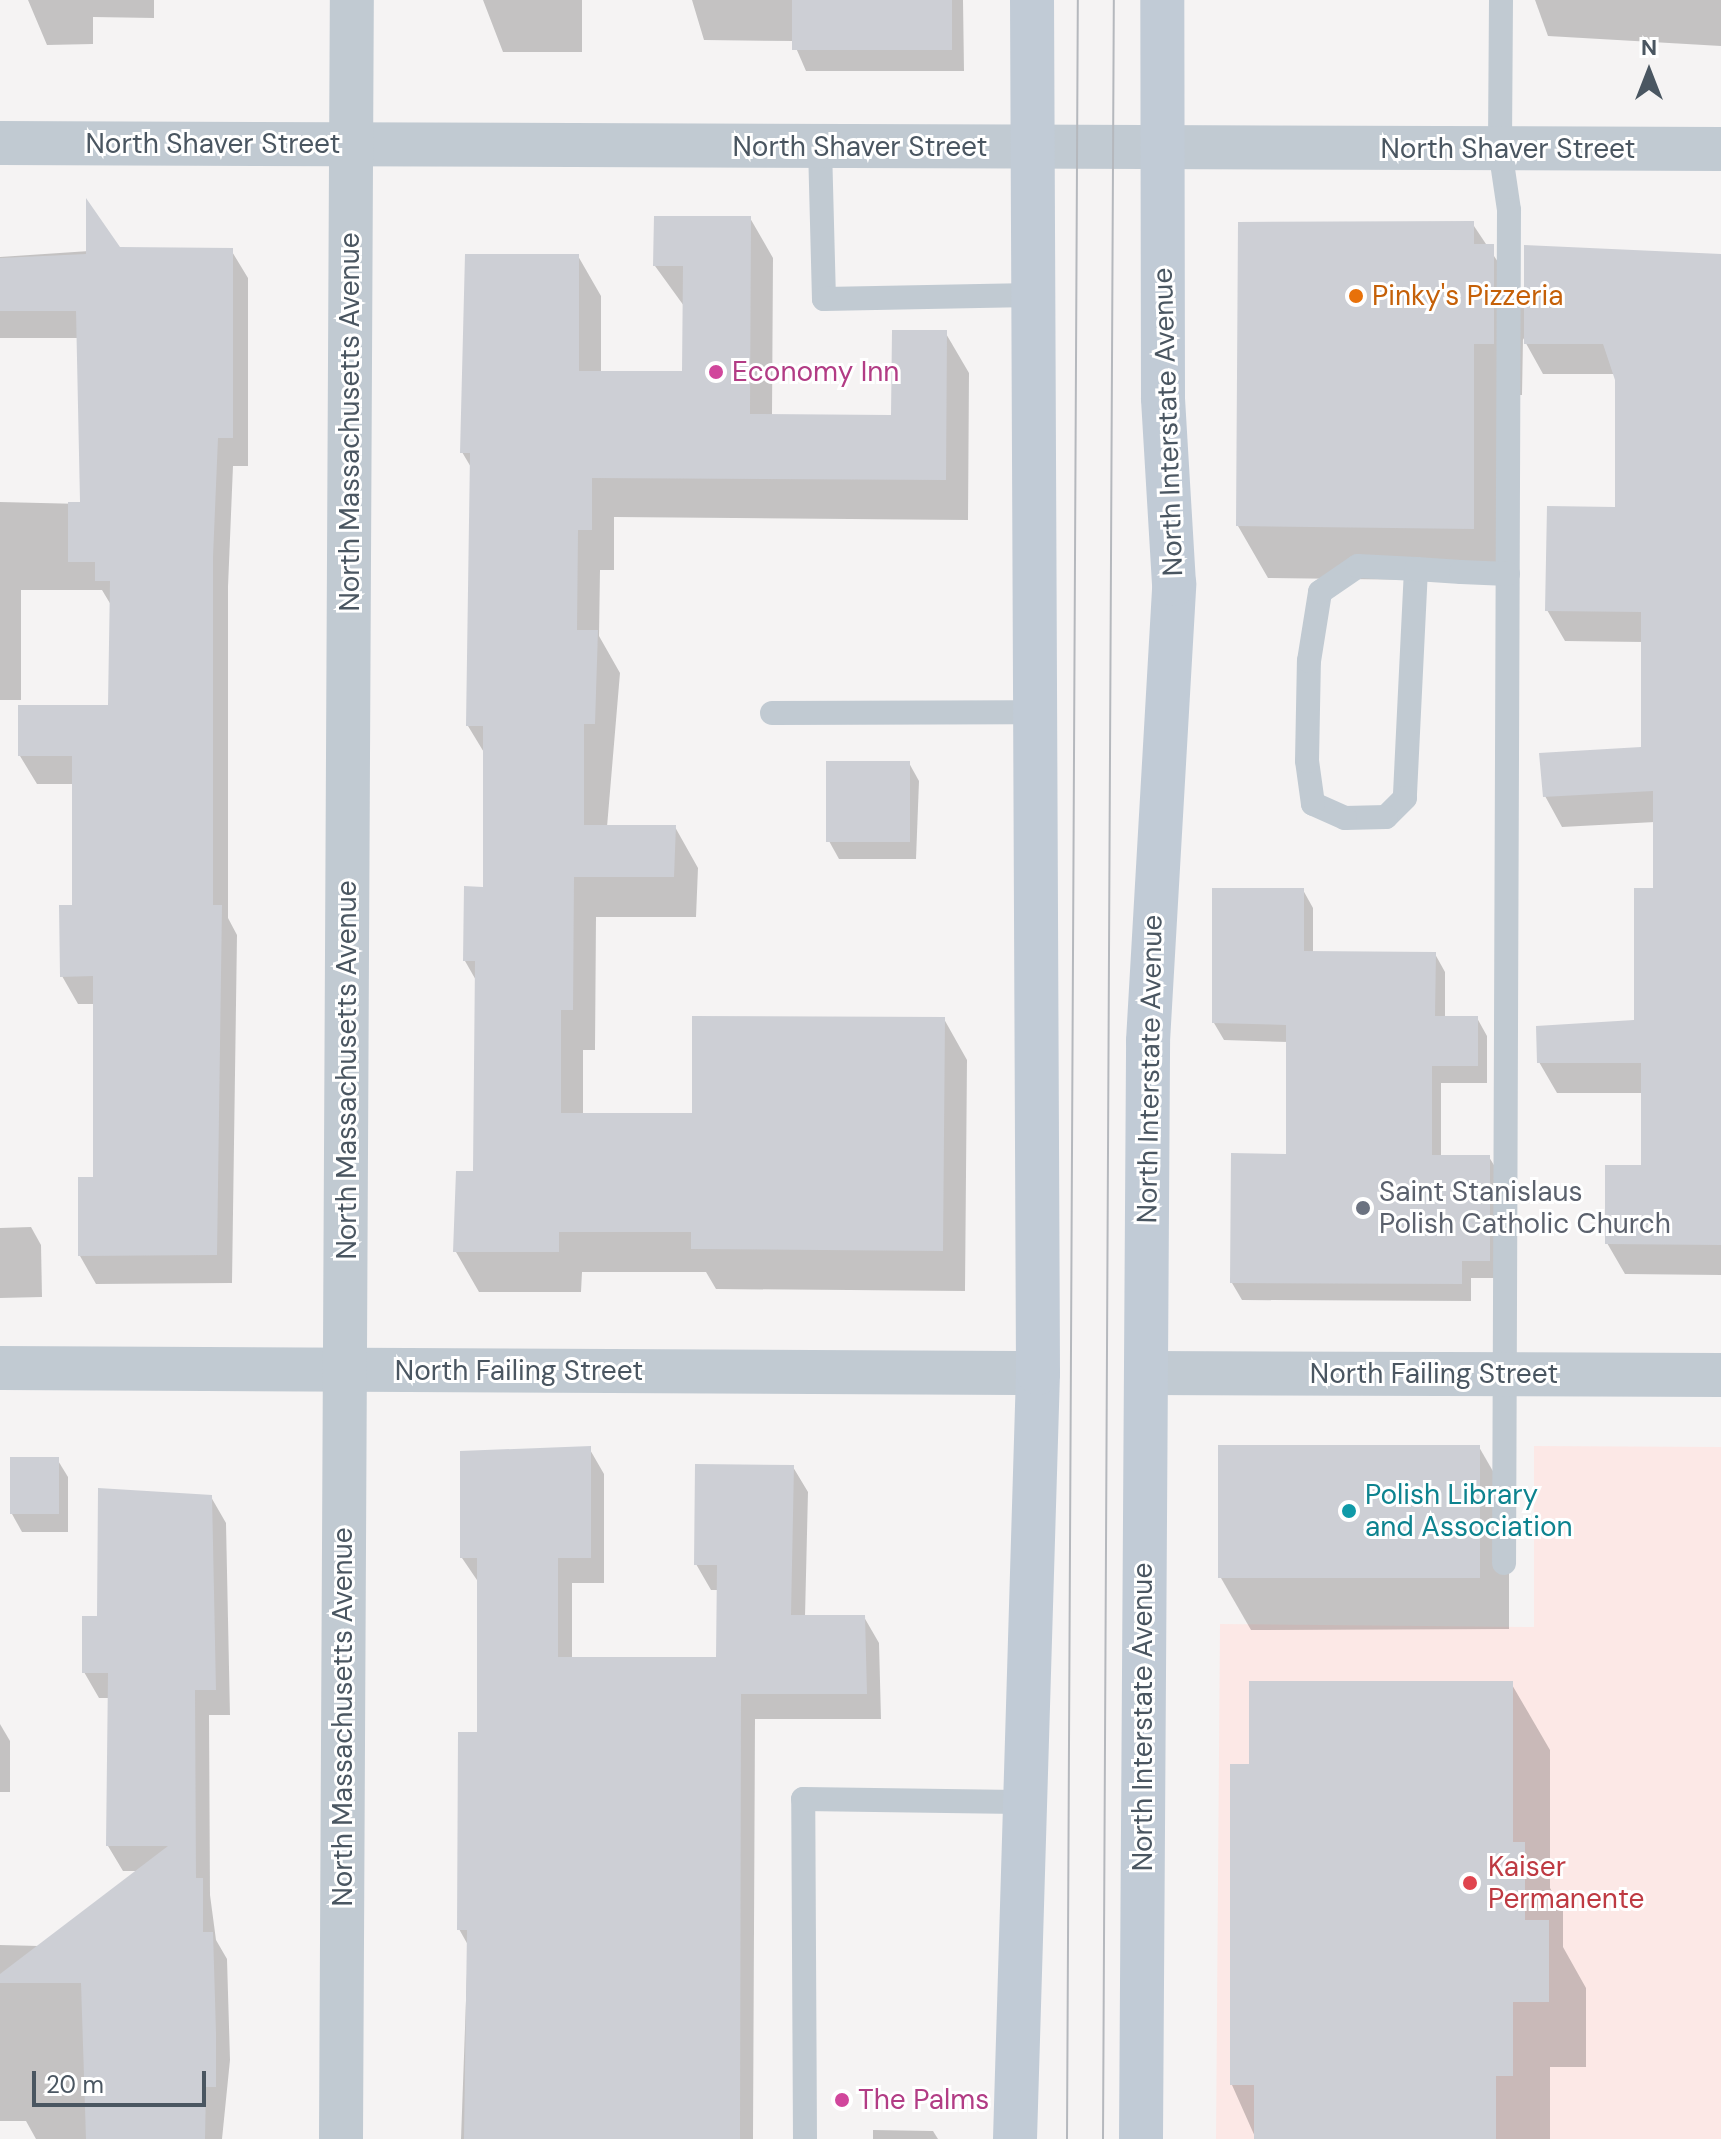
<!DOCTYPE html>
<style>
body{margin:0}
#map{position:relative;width:1721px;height:2139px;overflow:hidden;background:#f5f3f3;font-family:"DM Sans",sans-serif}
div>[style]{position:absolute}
.medical>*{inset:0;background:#fce8e6}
.shadow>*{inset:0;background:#0003}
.building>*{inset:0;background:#cdcfd5;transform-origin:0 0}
.lane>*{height:24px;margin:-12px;padding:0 12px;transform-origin:12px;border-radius:12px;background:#c1cad2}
.street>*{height:44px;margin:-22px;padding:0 22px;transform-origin:22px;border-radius:22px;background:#c1cad2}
.secondary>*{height:44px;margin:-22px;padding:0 22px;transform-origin:22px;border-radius:22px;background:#c1cbd6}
.tram>*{height:2px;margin:-1px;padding:0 1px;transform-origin:1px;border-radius:1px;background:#b5b8bd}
.dots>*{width:22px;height:22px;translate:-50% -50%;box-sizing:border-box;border:4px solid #fff;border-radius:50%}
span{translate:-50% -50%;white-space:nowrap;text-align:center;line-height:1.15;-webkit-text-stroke:6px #fff;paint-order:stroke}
.street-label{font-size:28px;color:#4a5661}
.food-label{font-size:28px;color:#c56008}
.left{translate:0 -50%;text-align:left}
.hotel-label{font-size:28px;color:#b23c85}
.worship-label{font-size:28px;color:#5b616d}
.culture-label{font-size:28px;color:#0d838f}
.health-label{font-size:28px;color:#be3a42}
.north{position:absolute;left:1609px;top:32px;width:80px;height:80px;-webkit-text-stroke:6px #fff;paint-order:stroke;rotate:0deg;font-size:22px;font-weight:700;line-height:32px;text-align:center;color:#4a5661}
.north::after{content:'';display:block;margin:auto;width:28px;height:36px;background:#4a5661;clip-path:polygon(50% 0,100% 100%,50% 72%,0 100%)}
.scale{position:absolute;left:32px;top:2071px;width:174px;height:36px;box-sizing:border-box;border:4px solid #4a5661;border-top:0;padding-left:10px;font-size:24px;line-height:28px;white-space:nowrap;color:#4a5661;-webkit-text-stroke:6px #fff;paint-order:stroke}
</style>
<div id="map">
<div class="medical">
<i style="clip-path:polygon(1534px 1446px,1721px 1447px,1721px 2139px,1216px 2139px,1220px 1624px,1534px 1627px)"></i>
</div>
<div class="shadow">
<i style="clip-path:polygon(28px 0,154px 0,154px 18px,93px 17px,93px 44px,47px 45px)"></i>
<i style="clip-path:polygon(483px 0,963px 0,964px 71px,806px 71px,793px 41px,704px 40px,692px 0,582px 0,582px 52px,503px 52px)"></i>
<i style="clip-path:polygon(1535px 0,1721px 0,1721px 46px,1548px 36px)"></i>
<i style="clip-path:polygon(750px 218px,773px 258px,772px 416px,893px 417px,945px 332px,969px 373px,968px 520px,614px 517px,614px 570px,600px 570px,599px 636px,620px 673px,607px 827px,675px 827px,698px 868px,696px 917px,596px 917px,595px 1050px,583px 1050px,583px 1115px,694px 1115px,944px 1019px,967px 1060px,965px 1291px,716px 1289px,706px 1272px,582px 1272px,581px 1292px,479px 1292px,456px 1252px,475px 1173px,477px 982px,465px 961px,485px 889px,485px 754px,468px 726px,472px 469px,462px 452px,578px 256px,601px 296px,601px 373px,684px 373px,684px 306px,655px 266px)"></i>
<i style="clip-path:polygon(1472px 223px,1526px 304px,1721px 256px,1721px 1275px,1625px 1274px,1607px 1243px,1643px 1167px,1643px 1093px,1557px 1093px,1539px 1062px,1636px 1022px,1655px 890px,1655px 822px,1562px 827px,1545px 796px,1643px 749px,1643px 642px,1565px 641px,1547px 610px,1617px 509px,1615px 374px,1543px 374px,1523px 338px,1522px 395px,1503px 395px,1503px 581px,1268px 578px,1238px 526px)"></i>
<i style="clip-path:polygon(119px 249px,231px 250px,248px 278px,248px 466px,233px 466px,228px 587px,228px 918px,237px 935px,232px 1283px,96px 1284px,80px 1256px,95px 1179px,95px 1004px,78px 1004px,62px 976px,74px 907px,74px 784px,37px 784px,20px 756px,110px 707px,111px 605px,102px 590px,21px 590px,21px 700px,0 700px,0 502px,82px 504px,79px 338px,0 338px,0 257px)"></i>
<i style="clip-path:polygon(909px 763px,919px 781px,916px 859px,839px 859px,829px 841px)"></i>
<i style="clip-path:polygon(1303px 890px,1313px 908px,1313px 954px,1435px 954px,1445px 972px,1445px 1018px,1477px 1018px,1487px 1036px,1487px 1083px,1441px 1083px,1441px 1157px,1489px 1157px,1500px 1175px,1499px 1278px,1471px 1278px,1471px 1301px,1242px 1300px,1232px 1283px,1288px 1156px,1288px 1042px,1224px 1040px,1214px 1023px)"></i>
<i style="clip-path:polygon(31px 1227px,41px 1245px,42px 1297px,0 1298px,0 1228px)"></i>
<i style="clip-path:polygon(1479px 1447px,1509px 1499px,1509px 1629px,1251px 1630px,1221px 1578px)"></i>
<i style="clip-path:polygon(589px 1448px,604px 1474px,604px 1583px,572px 1583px,572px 1659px,718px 1659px,719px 1590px,711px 1590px,696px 1564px,793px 1467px,808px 1492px,805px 1617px,864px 1617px,879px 1643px,881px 1719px,755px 1719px,753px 2139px,461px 2139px,468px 1945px,459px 1929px,479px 1734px,479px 1583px,462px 1558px)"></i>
<i style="clip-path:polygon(57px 1459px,68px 1477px,68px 1532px,22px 1532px,12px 1514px)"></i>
<i style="clip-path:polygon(211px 1497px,226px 1523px,230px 1715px,209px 1715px,210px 1895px,216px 1940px,227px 1959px,230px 2060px,222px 2139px,36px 2139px,26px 2121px,0 2121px,0 1945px,39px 1946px,138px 1871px,123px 1871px,108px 1846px,109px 1698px,99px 1698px,84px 1672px,99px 1618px)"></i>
<i style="clip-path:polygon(1511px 1683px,1550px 1750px,1550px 1888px,1563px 1911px,1563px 1947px,1586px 1988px,1586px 2067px,1550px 2067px,1550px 2139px,1256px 2139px,1232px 2085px,1251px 1766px)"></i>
<i style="clip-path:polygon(0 1724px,10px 1741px,10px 1792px,0 1792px)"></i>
<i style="clip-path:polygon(873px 2130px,933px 2131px,938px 2139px,873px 2139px)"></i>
</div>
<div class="building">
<i style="left:792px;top:0;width:160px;height:50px"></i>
<i style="clip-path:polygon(86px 198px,120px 247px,233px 248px,233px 438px,218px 438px,213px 557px,213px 905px,222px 905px,217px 1255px,78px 1256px,78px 1177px,93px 1177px,93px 976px,60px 977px,59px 905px,72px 905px,72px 756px,18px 756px,18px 705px,108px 705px,110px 581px,95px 581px,95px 562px,68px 562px,68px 502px,80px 502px,76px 311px,0 311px,0 258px,86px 254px)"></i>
<i style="clip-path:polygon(654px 216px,751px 216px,750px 414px,891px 415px,892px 330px,947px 330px,946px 480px,592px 478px,592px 530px,578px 530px,577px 630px,598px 630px,595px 724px,584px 724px,584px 825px,676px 825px,674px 877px,574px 877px,573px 1010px,561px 1010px,561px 1113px,692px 1113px,692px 1016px,945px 1017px,943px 1251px,691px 1249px,691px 1232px,559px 1232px,559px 1252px,453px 1252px,456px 1171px,473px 1171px,475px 961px,463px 961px,464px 886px,483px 887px,483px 726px,466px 726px,470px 453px,460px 453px,465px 254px,579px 254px,579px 371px,682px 371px,683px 266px,653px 266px)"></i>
<i style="clip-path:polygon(1474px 221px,1474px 244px,1494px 244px,1494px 344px,1474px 344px,1474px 529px,1236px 526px,1238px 222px)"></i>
<i style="clip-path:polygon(1524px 245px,1721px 254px,1721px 1245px,1605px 1244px,1605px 1165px,1641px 1165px,1641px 1063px,1537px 1063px,1536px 1026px,1634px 1020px,1634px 888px,1653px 888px,1653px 791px,1543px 797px,1539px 753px,1641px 747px,1641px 612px,1545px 611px,1547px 506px,1615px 507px,1615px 380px,1603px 344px,1524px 344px)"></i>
<i style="left:826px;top:761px;width:84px;height:81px"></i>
<i style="clip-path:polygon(1212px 888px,1304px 888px,1304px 951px,1436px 952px,1435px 1016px,1478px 1016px,1478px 1066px,1432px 1066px,1432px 1155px,1490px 1155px,1490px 1261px,1462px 1261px,1462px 1284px,1230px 1283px,1231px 1153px,1286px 1154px,1286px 1025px,1212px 1023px)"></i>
<i style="left:1218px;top:1445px;width:262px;height:133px"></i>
<i style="clip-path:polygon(591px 1446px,591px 1558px,558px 1558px,558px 1657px,716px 1657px,717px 1565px,694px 1565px,695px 1464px,794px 1465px,791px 1615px,865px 1615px,867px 1694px,741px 1694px,740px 2139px,464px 2139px,467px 1930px,457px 1930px,458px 1732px,477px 1732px,477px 1558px,460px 1558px,460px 1451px)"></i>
<i style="left:10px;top:1457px;width:49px;height:57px"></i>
<i style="clip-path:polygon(98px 1488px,212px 1495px,216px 1690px,195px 1690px,196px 1878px,203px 1878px,203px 1932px,213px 1932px,216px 2033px,216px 2087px,206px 2087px,205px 2139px,86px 2139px,81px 1983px,0 1983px,0 1974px,168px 1846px,106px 1846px,108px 1673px,82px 1673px,82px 1616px,97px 1616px)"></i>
<i style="clip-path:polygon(1249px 1681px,1513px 1681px,1513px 1842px,1525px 1842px,1525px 1920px,1549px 1920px,1549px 2002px,1513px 2002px,1513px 2076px,1496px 2076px,1496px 2139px,1254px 2139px,1254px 2085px,1230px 2085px,1230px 1764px,1249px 1764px)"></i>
</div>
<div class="lane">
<i style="left:1501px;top:0;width:149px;rotate:90.4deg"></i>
<i style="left:1500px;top:149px;width:62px;rotate:81.6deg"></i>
<i style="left:1509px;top:210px;width:1353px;rotate:90.21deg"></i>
<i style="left:820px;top:147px;width:152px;rotate:88.5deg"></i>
<i style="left:824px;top:299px;width:207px;rotate:-1.1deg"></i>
<i style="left:1416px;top:569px;width:229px;rotate:92.8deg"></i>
<i style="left:1405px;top:798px;width:27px;rotate:135deg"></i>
<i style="left:1386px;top:817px;width:41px;rotate:178.6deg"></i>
<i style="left:1345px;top:818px;width:35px;rotate:-156deg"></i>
<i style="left:1313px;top:804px;width:43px;rotate:-97.9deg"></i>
<i style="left:1307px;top:761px;width:100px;rotate:-88.9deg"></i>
<i style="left:1309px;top:661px;width:70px;rotate:-80.9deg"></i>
<i style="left:1320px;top:592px;width:46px;rotate:-34.4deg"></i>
<i style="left:1358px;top:566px;width:58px;rotate:3deg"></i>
<i style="left:1416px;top:569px;width:45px;rotate:3.8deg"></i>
<i style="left:1461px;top:572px;width:47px;rotate:2.4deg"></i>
<i style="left:772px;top:713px;width:267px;rotate:-0.2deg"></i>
<i style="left:805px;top:2139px;width:340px;rotate:-90.3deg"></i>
<i style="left:803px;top:1799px;width:221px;rotate:0.8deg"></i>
</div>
<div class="street">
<i style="left:0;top:143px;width:1721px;rotate:0.2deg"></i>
<i style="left:0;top:1368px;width:1038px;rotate:0.28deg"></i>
<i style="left:1147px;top:1373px;width:574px;rotate:0.2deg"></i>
<i style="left:341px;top:2139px;width:2139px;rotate:-89.71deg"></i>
</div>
<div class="secondary">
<i style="left:1015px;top:2139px;width:766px;rotate:-88.28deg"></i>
<i style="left:1038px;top:1373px;width:1373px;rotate:-90.25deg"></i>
<i style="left:1141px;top:2139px;width:1098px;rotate:-89.63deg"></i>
<i style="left:1148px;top:1041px;width:458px;rotate:-86.7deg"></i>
<i style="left:1174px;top:584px;width:186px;rotate:-93.4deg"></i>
<i style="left:1163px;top:398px;width:398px;rotate:-90.1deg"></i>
</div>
<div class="tram">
<i style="left:1067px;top:2139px;width:2139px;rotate:-89.71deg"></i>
<i style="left:1103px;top:2139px;width:2139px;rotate:-89.71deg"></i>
</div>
<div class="dots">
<i style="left:1356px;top:296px;background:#e8710a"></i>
<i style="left:716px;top:372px;background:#d1479c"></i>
<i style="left:1363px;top:1208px;background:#6b7280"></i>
<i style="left:1349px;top:1511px;background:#0f9aa8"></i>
<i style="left:1470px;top:1883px;background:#e0444e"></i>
<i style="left:842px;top:2100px;background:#d1479c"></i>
</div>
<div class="street-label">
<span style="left:213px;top:144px">North Shaver Street</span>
<span style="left:860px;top:147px">North Shaver Street</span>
<span style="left:1508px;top:149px">North Shaver Street</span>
<span style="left:350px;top:422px;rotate:-90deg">North Massachusetts Avenue</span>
<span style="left:1168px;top:422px;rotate:-92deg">North Interstate Avenue</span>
<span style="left:1150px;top:1069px;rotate:-89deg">North Interstate Avenue</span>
<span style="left:347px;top:1070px;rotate:-90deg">North Massachusetts Avenue</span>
<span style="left:519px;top:1371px">North Failing Street</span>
<span style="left:1434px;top:1374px">North Failing Street</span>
<span style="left:343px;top:1717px;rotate:-90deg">North Massachusetts Avenue</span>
<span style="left:1143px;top:1717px;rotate:-90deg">North Interstate Avenue</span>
</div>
<div class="food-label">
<span class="left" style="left:1372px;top:296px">Pinky's Pizzeria</span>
</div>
<div class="hotel-label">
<span class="left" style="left:732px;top:372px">Economy Inn</span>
<span class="left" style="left:858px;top:2100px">The Palms</span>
</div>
<div class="worship-label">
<span class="left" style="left:1379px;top:1208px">Saint Stanislaus<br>Polish Catholic Church</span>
</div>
<div class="culture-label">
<span class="left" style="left:1365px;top:1511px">Polish Library<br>and Association</span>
</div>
<div class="health-label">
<span class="left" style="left:1488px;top:1883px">Kaiser<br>Permanente</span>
</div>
<div class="north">N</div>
<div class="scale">20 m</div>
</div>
